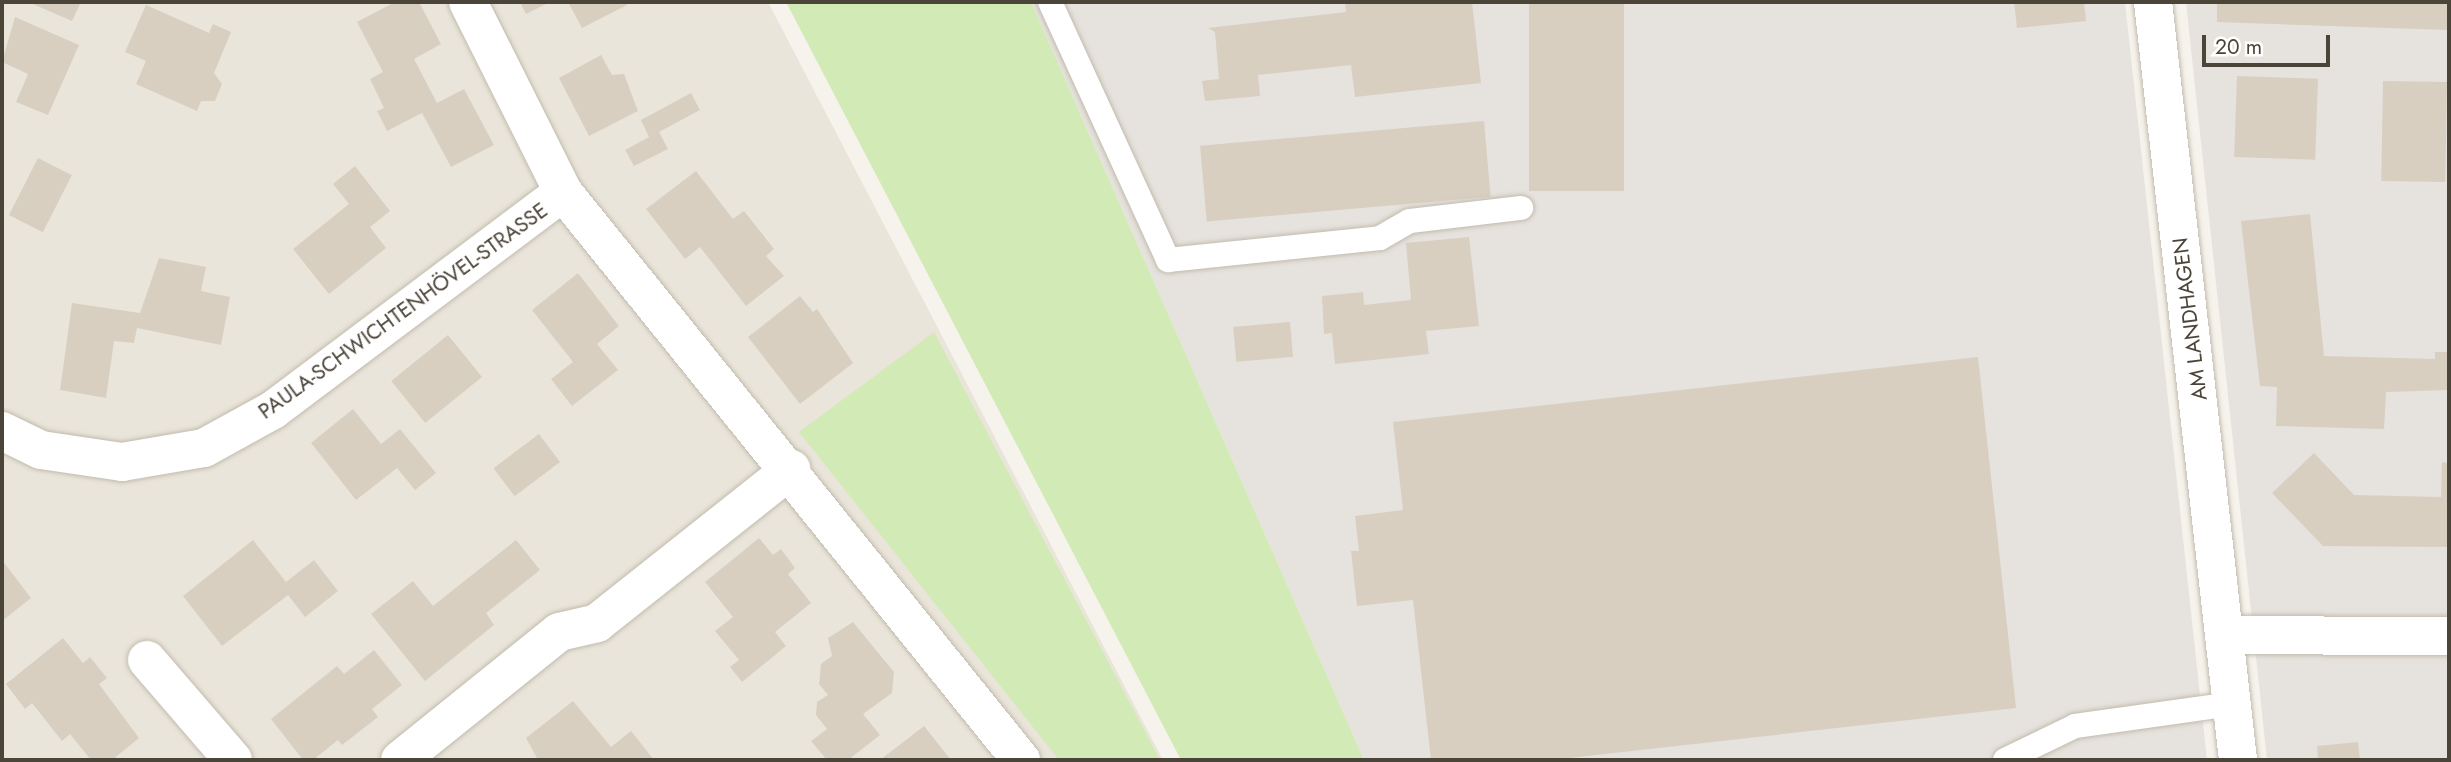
<!DOCTYPE html>
<meta charset="utf-8">
<style>
body{margin:0}
#map{position:relative;width:2451px;height:762px;overflow:hidden;background:#f6f3ec;font-family:Jost,sans-serif}
div>[style]{position:absolute}
.residential>*{inset:0;background:#eae5da}
.industrial>*{inset:0;background:#e6e2dd}
.green>*{inset:0;background:#d2eab5}
.building>*{inset:0;background:#d8cfc1;transform-origin:0 0}
.roads{filter:drop-shadow(0 0 2px #c2bbae) drop-shadow(0 0 2px #c2bbae)}
.lane>*{height:24px;margin:-12px;padding:0 12px;transform-origin:12px;border-radius:12px;background:#fff}
.street>*{height:38px;margin:-19px;padding:0 19px;transform-origin:19px;border-radius:19px;background:#fff}
span{translate:-50% -50%;white-space:nowrap;text-align:center;line-height:1.15;-webkit-text-stroke:6px #fff;paint-order:stroke}
.street-label{font-size:21px;color:#4b4439}
.frame{position:absolute;inset:0;border:4px solid #4b4439;pointer-events:none}
.scale{position:absolute;left:2202px;top:35px;width:128px;height:32px;box-sizing:border-box;border:4px solid #4b4439;border-top:0;padding-left:9px;font-size:21px;line-height:24px;white-space:nowrap;color:#4b4439;-webkit-text-stroke:5px #fff;paint-order:stroke}
</style>
<div id="map">
<div class="residential">
<i style="clip-path:polygon(2px 2px,768px 2px,1163px 760px,2px 760px)"></i>
</div>
<div class="industrial">
<i style="clip-path:polygon(1031px 2px,2125px 2px,2207px 760px,1364px 760px)"></i>
<i style="clip-path:polygon(2186px 2px,2449px 2px,2449px 760px,2267px 760px)"></i>
</div>
<div class="green">
<i style="clip-path:polygon(786px 2px,1031px 2px,1364px 760px,1181px 760px)"></i>
<i style="clip-path:polygon(934px 332px,1160px 760px,1059px 760px,799px 432px)"></i>
</div>
<div class="building">
<i style="clip-path:polygon(28px 2px,81px 2px,72px 21px)"></i>
<i style="clip-path:polygon(395px 2px,419px 2px,441px 44px,414px 59px,437px 103px,464px 89px,494px 145px,451px 167px,422px 113px,387px 131px,377px 111px,384px 108px,370px 79px,383px 72px,357px 22px)"></i>
<i style="clip-path:polygon(520px 2px,550px 2px,526px 14px)"></i>
<i style="clip-path:polygon(568px 2px,625px 2px,627px 5px,582px 28px)"></i>
<i style="clip-path:polygon(1345px 2px,1472px 2px,1481px 83px,1355px 97px,1351px 65px,1258px 75px,1260px 96px,1205px 101px,1202px 81px,1219px 79px,1215px 32px,1208px 28px,1346px 12px)"></i>
<i style="left:1529px;top:2px;width:95px;height:189px"></i>
<i style="clip-path:polygon(2014px 2px,2084px 2px,2086px 21px,2017px 28px)"></i>
<i style="clip-path:polygon(2217px 2px,2449px 2px,2449px 30px,2217px 22px)"></i>
<i style="clip-path:polygon(146px 5px,209px 33px,213px 24px,231px 32px,214px 73px,222px 84px,215px 101px,201px 101px,197px 111px,136px 84px,146px 61px,125px 52px)"></i>
<i style="clip-path:polygon(15px 17px,79px 45px,48px 115px,16px 102px,28px 74px,2px 62px)"></i>
<i style="clip-path:polygon(601px 55px,612px 75px,624px 74px,638px 111px,589px 136px,559px 78px)"></i>
<i style="left:2237px;top:76px;width:81px;height:81px;rotate:2deg"></i>
<i style="left:2383px;top:81px;width:64px;height:100px;rotate:1deg"></i>
<i style="clip-path:polygon(691px 93px,700px 110px,659px 132px,668px 149px,634px 166px,625px 150px,649px 137px,641px 120px)"></i>
<i style="left:1484px;top:121px;width:76px;height:285px;rotate:85deg"></i>
<i style="left:38px;top:158px;width:38px;height:64px;rotate:27deg"></i>
<i style="clip-path:polygon(355px 166px,390px 211px,370px 227px,386px 248px,329px 294px,293px 249px,349px 204px,333px 184px)"></i>
<i style="clip-path:polygon(696px 171px,733px 219px,744px 211px,774px 249px,766px 256px,784px 276px,746px 306px,700px 247px,685px 259px,646px 209px)"></i>
<i style="clip-path:polygon(2310px 214px,2324px 356px,2435px 359px,2435px 352px,2449px 352px,2449px 390px,2386px 392px,2384px 429px,2276px 426px,2277px 387px,2260px 386px,2241px 221px)"></i>
<i style="clip-path:polygon(1469px 237px,1479px 326px,1426px 331px,1429px 354px,1335px 364px,1332px 333px,1324px 334px,1322px 296px,1363px 292px,1364px 305px,1411px 300px,1406px 243px)"></i>
<i style="clip-path:polygon(159px 258px,206px 267px,201px 291px,230px 297px,221px 345px,137px 328px,134px 343px,114px 341px,106px 398px,60px 390px,72px 303px,140px 313px)"></i>
<i style="clip-path:polygon(578px 273px,619px 326px,597px 344px,618px 370px,572px 406px,551px 379px,573px 362px,532px 310px)"></i>
<i style="clip-path:polygon(800px 296px,813px 312px,817px 309px,853px 363px,800px 404px,748px 337px)"></i>
<i style="left:1290px;top:322px;width:35px;height:57px;rotate:85deg"></i>
<i style="left:448px;top:335px;width:54px;height:73px;rotate:51deg"></i>
<i style="clip-path:polygon(1978px 357px,2016px 708px,1551px 760px,1431px 760px,1413px 600px,1357px 606px,1351px 551px,1359px 551px,1355px 516px,1403px 510px,1393px 422px)"></i>
<i style="clip-path:polygon(353px 409px,381px 444px,400px 429px,436px 473px,415px 490px,397px 468px,356px 500px,311px 443px)"></i>
<i style="left:539px;top:434px;width:35px;height:57px;rotate:53deg"></i>
<i style="clip-path:polygon(2314px 453px,2354px 495px,2441px 497px,2442px 462px,2449px 463px,2449px 547px,2323px 546px,2272px 493px)"></i>
<i style="clip-path:polygon(759px 538px,773px 555px,781px 549px,795px 568px,788px 574px,811px 603px,775px 632px,786px 646px,742px 682px,730px 667px,739px 660px,715px 631px,733px 617px,705px 582px)"></i>
<i style="clip-path:polygon(253px 540px,286px 582px,314px 560px,338px 591px,305px 617px,288px 595px,222px 646px,183px 596px)"></i>
<i style="clip-path:polygon(516px 540px,540px 570px,486px 613px,494px 625px,425px 681px,371px 614px,413px 581px,433px 606px)"></i>
<i style="clip-path:polygon(2px 560px,31px 598px,2px 621px)"></i>
<i style="clip-path:polygon(853px 622px,894px 672px,892px 693px,863px 714px,880px 735px,848px 760px,827px 760px,811px 741px,827px 729px,816px 715px,817px 702px,828px 695px,819px 684px,821px 664px,832px 656px,828px 638px)"></i>
<i style="clip-path:polygon(63px 638px,83px 663px,90px 657px,107px 678px,99px 684px,139px 738px,112px 760px,91px 760px,70px 734px,62px 741px,32px 703px,25px 709px,6px 684px)"></i>
<i style="clip-path:polygon(374px 650px,402px 685px,372px 709px,378px 717px,342px 745px,338px 740px,313px 760px,303px 760px,271px 719px,337px 666px,344px 674px)"></i>
<i style="clip-path:polygon(573px 701px,611px 747px,631px 731px,654px 760px,538px 760px,526px 738px)"></i>
<i style="clip-path:polygon(924px 726px,951px 760px,880px 760px)"></i>
<i style="clip-path:polygon(2358px 742px,2360px 760px,2318px 760px,2317px 746px)"></i>
</div>
<div class="roads">
<div class="lane">
<i style="left:1050px;top:2px;width:284px;rotate:65.4deg"></i>
<i style="left:1168px;top:260px;width:213px;rotate:-5.9deg"></i>
<i style="left:1380px;top:238px;width:34px;rotate:-30deg"></i>
<i style="left:1410px;top:221px;width:112px;rotate:-6.7deg"></i>
<i style="left:2005px;top:760px;width:78px;rotate:-25.9deg"></i>
<i style="left:2075px;top:726px;width:159px;rotate:-8deg"></i>
</div>
<div class="street">
<i style="left:468px;top:2px;width:212px;rotate:63.4deg"></i>
<i style="left:563px;top:192px;width:730px;rotate:51.12deg"></i>
<i style="left:2153px;top:2px;width:763px;rotate:83.6deg"></i>
<i style="left:2px;top:431px;width:43px;rotate:26deg"></i>
<i style="left:41px;top:450px;width:82px;rotate:8.4deg"></i>
<i style="left:122px;top:462px;width:83px;rotate:-9.7deg"></i>
<i style="left:204px;top:448px;width:79px;rotate:-28.8deg"></i>
<i style="left:273px;top:410px;width:363px;rotate:-36.9deg"></i>
<i style="left:2226px;top:635px;width:223px;rotate:0.3deg"></i>
<i style="left:147px;top:660px;width:132px;rotate:49.3deg"></i>
<i style="left:400px;top:760px;width:204px;rotate:-38.8deg"></i>
<i style="left:559px;top:632px;width:39px;rotate:-13deg"></i>
<i style="left:597px;top:623px;width:248px;rotate:-38.4deg"></i>
</div>
</div>
<div class="street-label">
<span style="left:403px;top:311px;rotate:-36deg">PAULA-SCHWICHTENHÖVEL-STRASSE</span>
<span style="left:2190px;top:319px;rotate:-97deg">AM LANDHAGEN</span>
</div>
<div class="frame"></div>
<div class="scale">20 m</div>
</div>
